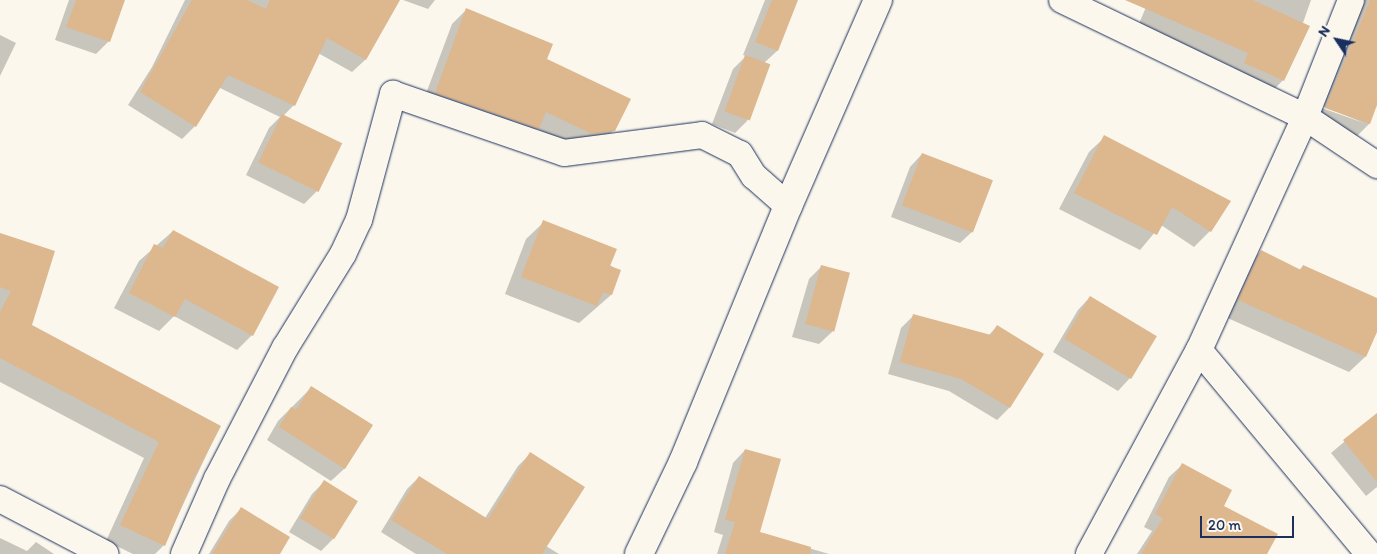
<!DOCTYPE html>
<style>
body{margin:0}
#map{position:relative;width:1377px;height:554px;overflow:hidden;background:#fbf7ec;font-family:Itim,sans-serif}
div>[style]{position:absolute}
.shadow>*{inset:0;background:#0003}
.building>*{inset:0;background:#ddb78e;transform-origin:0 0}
.roads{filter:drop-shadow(0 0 1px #1b2f5e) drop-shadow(0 0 1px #1b2f5e)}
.minor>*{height:26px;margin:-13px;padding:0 13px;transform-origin:13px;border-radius:13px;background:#fbf7ec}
.secondary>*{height:28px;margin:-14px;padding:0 14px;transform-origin:14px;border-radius:14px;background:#fbf7ec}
span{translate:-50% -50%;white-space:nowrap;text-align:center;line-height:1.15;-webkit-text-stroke:4px #fbf7ec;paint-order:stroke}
.north{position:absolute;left:1312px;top:15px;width:50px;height:50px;-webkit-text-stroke:4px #fbf7ec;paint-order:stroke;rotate:304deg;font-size:14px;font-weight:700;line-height:20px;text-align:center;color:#1b2f5e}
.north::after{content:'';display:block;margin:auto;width:18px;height:22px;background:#1b2f5e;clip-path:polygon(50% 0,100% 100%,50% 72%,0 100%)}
.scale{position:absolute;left:1200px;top:516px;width:94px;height:22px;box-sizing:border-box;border:2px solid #1b2f5e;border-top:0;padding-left:6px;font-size:15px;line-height:18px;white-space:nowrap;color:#1b2f5e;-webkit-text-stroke:4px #fbf7ec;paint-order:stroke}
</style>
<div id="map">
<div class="shadow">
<i style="clip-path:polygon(69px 0,123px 0,109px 41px,96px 54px,55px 40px)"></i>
<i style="clip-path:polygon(185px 0,358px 0,389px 18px,365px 60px,352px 72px,318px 53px,294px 105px,283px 116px,317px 191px,304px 204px,246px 175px,269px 128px,280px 117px,220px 88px,195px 126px,182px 139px,128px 105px,152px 67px)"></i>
<i style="clip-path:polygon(403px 0,435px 0,428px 9px)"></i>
<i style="clip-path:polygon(765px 0,797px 0,777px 51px,764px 63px,747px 121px,735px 133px,712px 124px,733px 69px,746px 56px,743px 55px)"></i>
<i style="clip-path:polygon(1149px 0,1311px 0,1283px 80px,1269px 95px,1230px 78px,1235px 68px,1138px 26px)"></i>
<i style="clip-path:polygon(1363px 0,1377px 0,1377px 101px,1369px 124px,1357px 136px,1313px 121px,1319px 107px,1364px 123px,1320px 105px)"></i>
<i style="clip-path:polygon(466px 10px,545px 59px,614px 130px,599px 145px,577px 148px,537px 129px,524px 143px,421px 107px,452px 24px)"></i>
<i style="clip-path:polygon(0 35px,16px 43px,0 76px)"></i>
<i style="clip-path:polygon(1105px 137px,1210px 231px,1194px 247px,1161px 225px,1140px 250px,1059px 209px,1089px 152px)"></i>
<i style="clip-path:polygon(922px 154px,992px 181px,973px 231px,960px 243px,891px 217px,910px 167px)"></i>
<i style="clip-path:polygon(544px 222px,619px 271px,611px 295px,579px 323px,505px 294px,526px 239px)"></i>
<i style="clip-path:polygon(173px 231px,252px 335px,237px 350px,174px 316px,159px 331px,114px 308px,139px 261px)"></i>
<i style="clip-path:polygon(0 234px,30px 326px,220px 426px,164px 545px,155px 554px,133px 554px,106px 541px,144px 458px,0 382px)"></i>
<i style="clip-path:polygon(1261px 251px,1299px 270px,1303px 266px,1377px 299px,1377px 329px,1365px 357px,1349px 372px,1223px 316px,1246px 267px)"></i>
<i style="clip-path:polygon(822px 266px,849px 274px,832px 332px,819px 344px,792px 337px,809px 279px)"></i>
<i style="clip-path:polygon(1090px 297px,1130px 378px,1118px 391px,1053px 352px,1078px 310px)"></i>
<i style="clip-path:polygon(914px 315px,989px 335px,997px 326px,1009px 408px,997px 420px,949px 391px,888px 374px,901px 328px)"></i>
<i style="clip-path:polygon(312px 387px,371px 425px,344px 469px,331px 481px,267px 440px,278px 421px)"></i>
<i style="clip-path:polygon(1377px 414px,1377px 487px,1366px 496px,1331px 453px)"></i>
<i style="clip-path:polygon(745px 450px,758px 533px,829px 554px,717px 554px,723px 535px,714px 532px,733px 463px)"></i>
<i style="clip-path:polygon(530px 454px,546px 546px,559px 554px,416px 554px,381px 532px,407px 489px,419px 477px,485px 518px,518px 466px)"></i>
<i style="clip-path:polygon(1182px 465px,1222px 507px,1214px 554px,1137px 554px,1152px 531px,1144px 527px,1169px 477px)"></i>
<i style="clip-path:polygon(324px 482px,333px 539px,321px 551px,289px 532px,312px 494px)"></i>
<i style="clip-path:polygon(241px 509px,278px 554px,209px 554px,229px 521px)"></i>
<i style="clip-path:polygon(0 538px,27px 551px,36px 542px,54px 554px,0 554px)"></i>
</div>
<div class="building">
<i style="clip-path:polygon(76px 0,125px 0,110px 42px,66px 27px)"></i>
<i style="clip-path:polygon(192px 0,247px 0,266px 9px,270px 0,400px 0,366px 60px,327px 38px,295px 106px,228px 75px,196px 127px,140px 92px)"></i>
<i style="clip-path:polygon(772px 0,798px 0,778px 51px,755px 42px)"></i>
<i style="clip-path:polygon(1125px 0,1253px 0,1310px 26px,1284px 81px,1244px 63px,1248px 53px)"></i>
<i style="clip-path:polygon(1370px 0,1377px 0,1377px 105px,1370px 124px,1325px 108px)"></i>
<i style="clip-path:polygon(466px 8px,553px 44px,547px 59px,631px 99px,615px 131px,592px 134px,546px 112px,539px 129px,435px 93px)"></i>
<i style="left:745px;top:55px;width:27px;height:60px;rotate:20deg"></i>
<i style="left:282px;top:114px;width:67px;height:54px;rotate:26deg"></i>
<i style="clip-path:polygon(1104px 135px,1231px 201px,1211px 232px,1172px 207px,1157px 235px,1074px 193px)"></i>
<i style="left:922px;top:153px;width:76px;height:56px;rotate:21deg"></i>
<i style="clip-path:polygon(543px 220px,617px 249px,610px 266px,621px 270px,612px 295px,603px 292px,597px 306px,521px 277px)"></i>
<i style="clip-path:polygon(173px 230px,279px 287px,253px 336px,185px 299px,175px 317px,129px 293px,154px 244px,163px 248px)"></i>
<i style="clip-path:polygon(0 233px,55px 251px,32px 325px,221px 426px,193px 480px,165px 546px,120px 525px,159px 442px,0 358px,0 312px,11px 291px,0 287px)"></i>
<i style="clip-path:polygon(1261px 250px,1301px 270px,1303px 265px,1377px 298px,1377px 332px,1366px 357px,1238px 300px)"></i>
<i style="left:821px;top:265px;width:30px;height:61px;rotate:15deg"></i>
<i style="left:1090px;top:296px;width:78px;height:50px;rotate:31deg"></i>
<i style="clip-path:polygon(913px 314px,991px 335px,997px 325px,1044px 354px,1010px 408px,961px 379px,900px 362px)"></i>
<i style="clip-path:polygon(311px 386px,373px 425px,345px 469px,279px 427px,291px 407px,296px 410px)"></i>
<i style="clip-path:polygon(1377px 413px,1377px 482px,1343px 440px)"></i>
<i style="clip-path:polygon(745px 449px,781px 459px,760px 532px,811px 547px,810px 554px,725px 554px,735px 522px,725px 520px)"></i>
<i style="clip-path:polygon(530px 452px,585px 487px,542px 554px,447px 554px,391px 520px,419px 476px,488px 519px)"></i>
<i style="clip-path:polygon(1182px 463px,1232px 490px,1224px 506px,1278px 534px,1267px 554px,1141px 554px,1163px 518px,1155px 514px)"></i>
<i style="left:324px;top:480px;width:40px;height:45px;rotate:32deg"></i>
<i style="clip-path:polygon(241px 507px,290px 537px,280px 554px,212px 554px)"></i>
</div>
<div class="roads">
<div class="minor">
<i style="left:1062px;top:0;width:270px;rotate:25.7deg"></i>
<i style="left:1305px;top:117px;width:87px;rotate:33.7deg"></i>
<i style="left:1199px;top:350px;width:266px;rotate:50.2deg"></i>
<i style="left:0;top:499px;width:119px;rotate:27.6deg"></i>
<i style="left:184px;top:554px;width:82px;rotate:-66.3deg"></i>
<i style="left:217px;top:479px;width:148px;rotate:-62.6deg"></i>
<i style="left:285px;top:348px;width:110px;rotate:-58.3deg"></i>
<i style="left:343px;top:254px;width:38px;rotate:-65deg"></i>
<i style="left:359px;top:220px;width:131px;rotate:-74.9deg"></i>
<i style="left:393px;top:94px;width:181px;rotate:19deg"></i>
<i style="left:564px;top:153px;width:139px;rotate:-7.4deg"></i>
<i style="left:702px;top:135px;width:42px;rotate:26.6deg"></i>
<i style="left:740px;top:154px;width:26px;rotate:58deg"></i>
<i style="left:754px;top:176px;width:45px;rotate:41.4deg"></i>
<i style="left:1089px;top:554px;width:232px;rotate:-61.7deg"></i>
<i style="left:1199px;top:350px;width:256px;rotate:-65.5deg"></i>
<i style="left:1305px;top:117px;width:126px;rotate:-68.5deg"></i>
</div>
<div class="secondary">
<i style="left:639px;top:554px;width:102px;rotate:-64.4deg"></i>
<i style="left:683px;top:462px;width:277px;rotate:-67.7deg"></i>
<i style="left:788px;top:206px;width:225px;rotate:-66.4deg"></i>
</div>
</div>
<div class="north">N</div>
<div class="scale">20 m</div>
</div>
